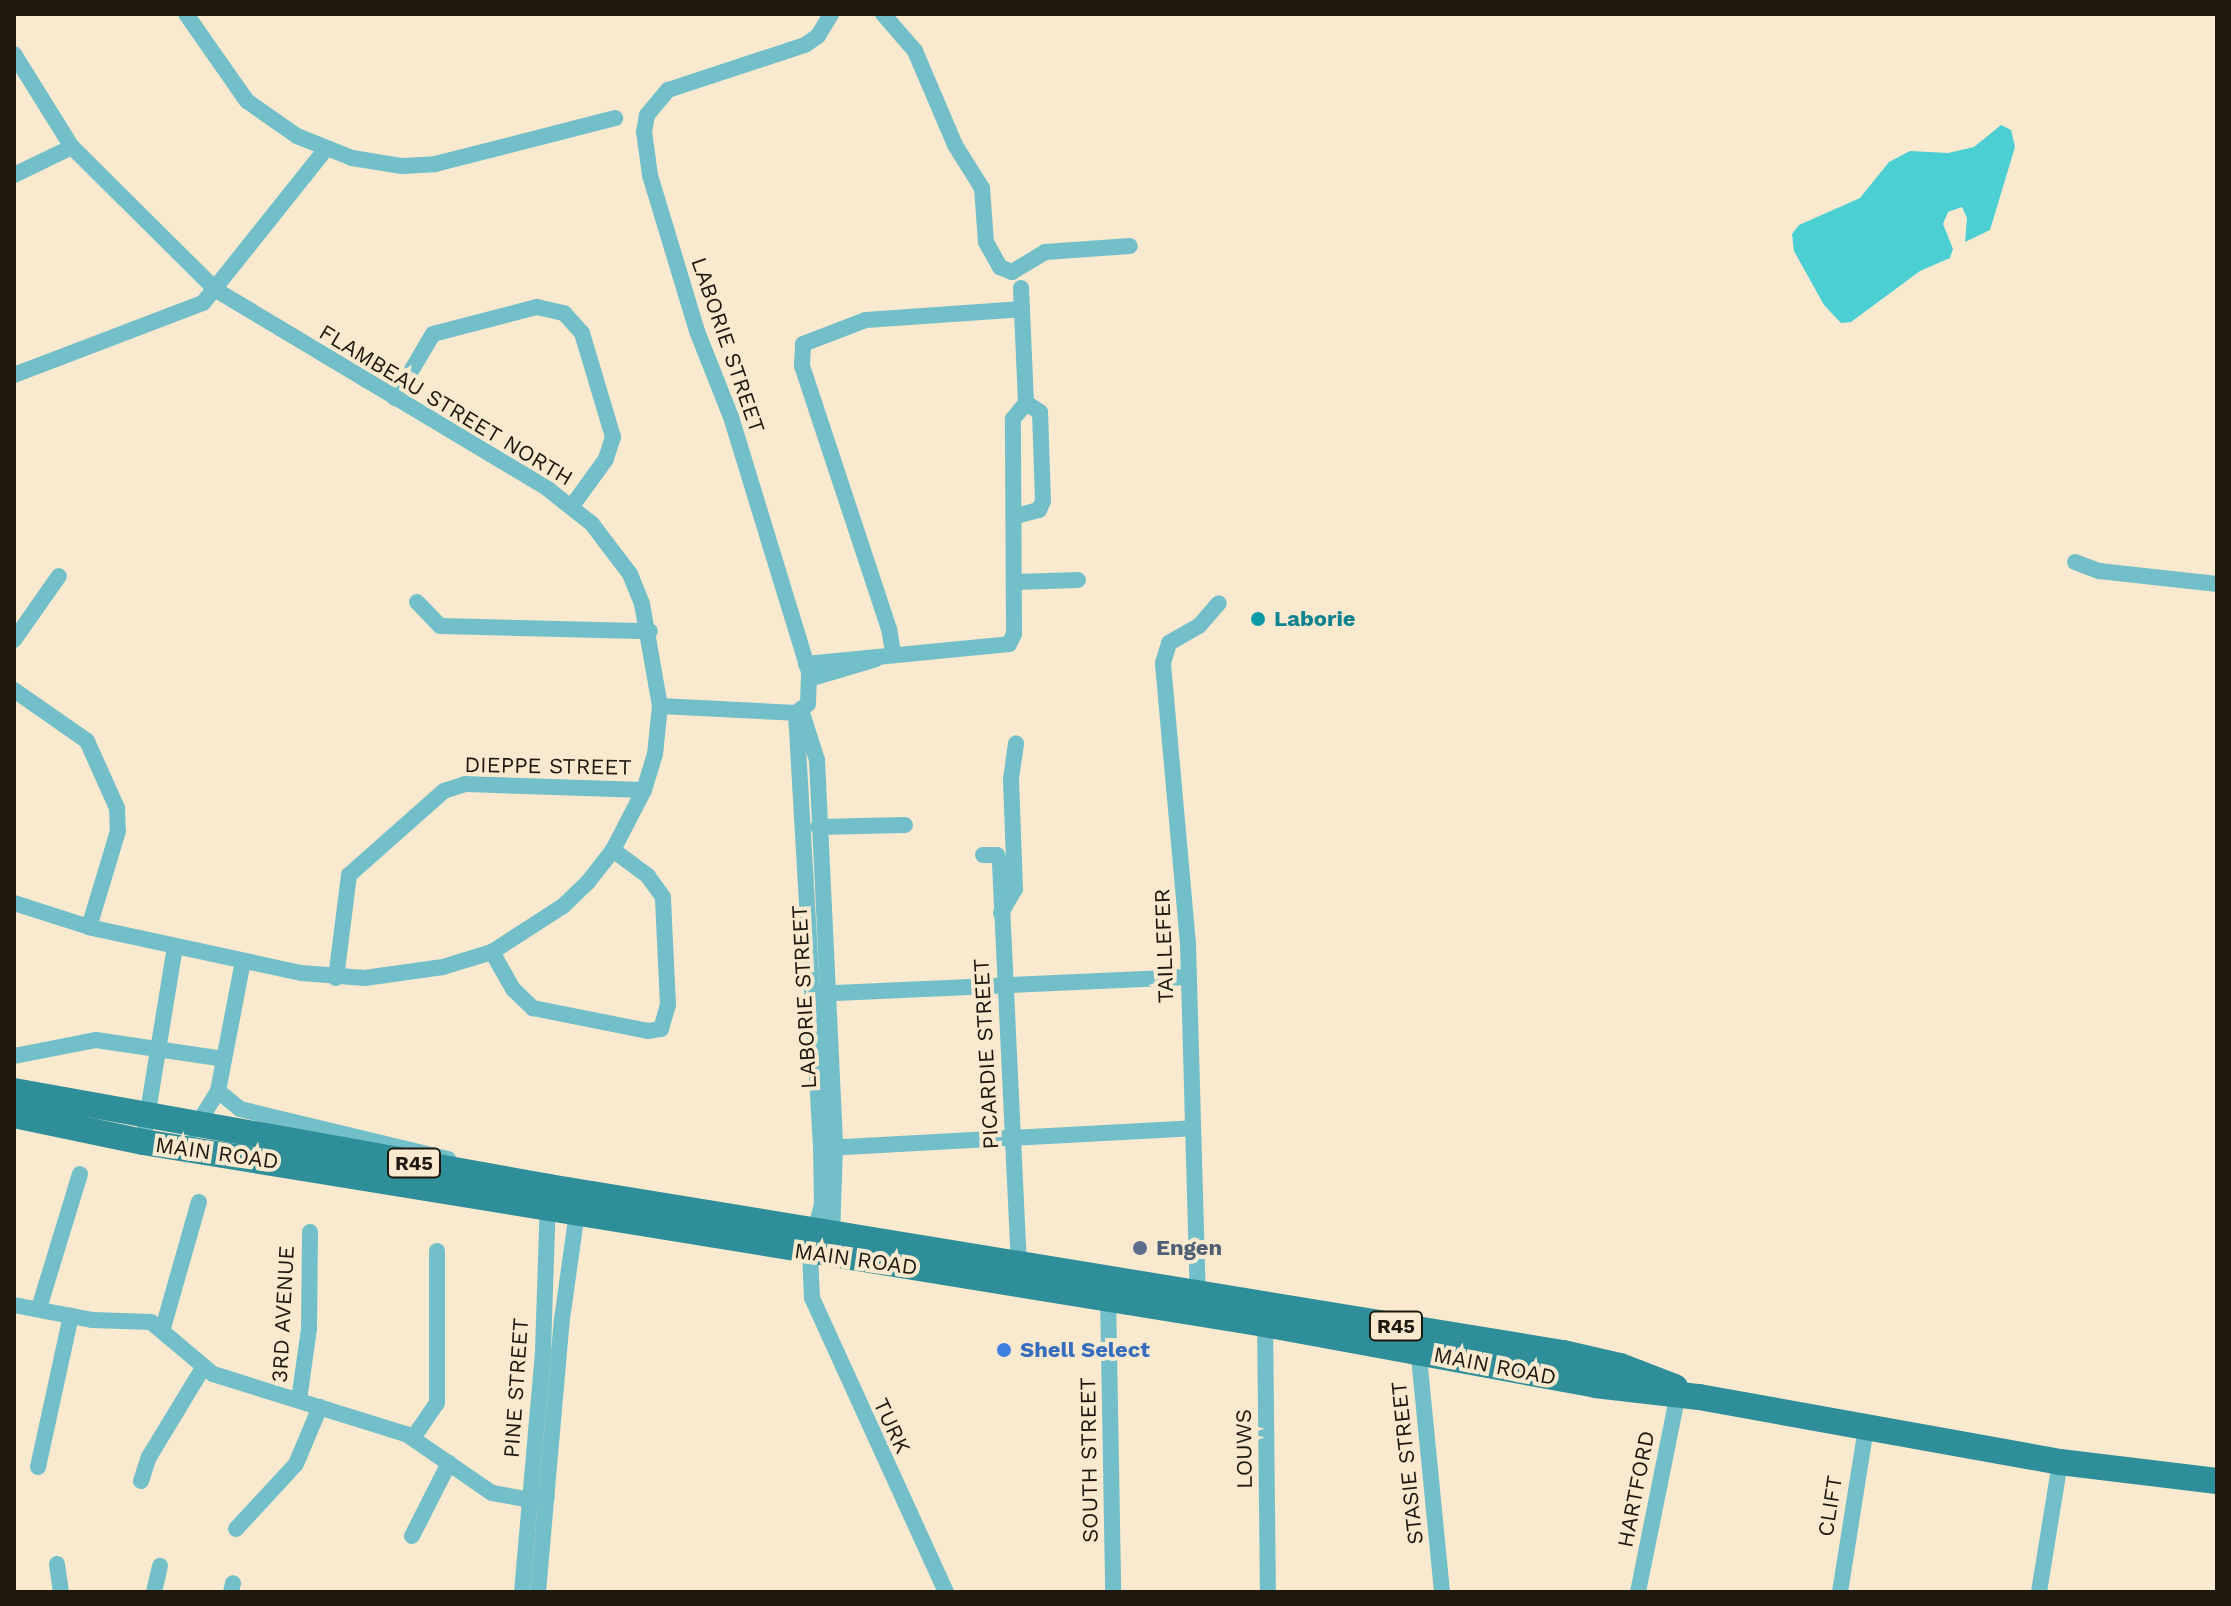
<!DOCTYPE html>
<style>
body{margin:0}
#map{position:relative;width:2231px;height:1606px;overflow:hidden;background:#f9e9cf;font-family:"Work Sans",sans-serif}
div>[style]{position:absolute}
.water>*{inset:0;background:#4bcfd2}
.minor>*{height:16px;margin:-8px;padding:0 8px;transform-origin:8px;border-radius:8px;background:#72bfc9}
.primary>*{height:26px;margin:-13px;padding:0 13px;transform-origin:13px;border-radius:13px;background:#2e8e9a}
.dots>*{width:22px;height:22px;translate:-50% -50%;box-sizing:border-box;border:4px solid #f9e9cf;border-radius:50%}
span{translate:-50% -50%;white-space:nowrap;text-align:center;line-height:1.15;-webkit-text-stroke:8px #f9e9cf;paint-order:stroke}
.shield-label span{padding:2px 6px;background:#f9e9cf;border:2px solid;border-radius:6px;-webkit-text-stroke-width:0}
.shield-label{font-size:20px;color:#1e180f;font-weight:700}
.street-label{font-size:22px;color:#1e180f}
.culture-label{font-size:22px;color:#0d838f;font-weight:700}
.left{translate:0 -50%;text-align:left}
.service-label{font-size:22px;color:#4e5e75;font-weight:700}
.shop-label{font-size:22px;color:#366cbe;font-weight:700}
.frame{position:absolute;inset:0;border:16px solid #1e180f;pointer-events:none}
</style>
<div id="map">
<div class="water">
<i style="clip-path:polygon(2001px 125px,2011px 130px,2015px 147px,1990px 230px,1965px 242px,1967px 218px,1962px 207px,1948px 212px,1943px 224px,1953px 249px,1950px 258px,1920px 271px,1851px 322px,1841px 323px,1824px 305px,1794px 251px,1792px 234px,1799px 225px,1860px 198px,1889px 162px,1910px 151px,1948px 153px,1974px 147px)"></i>
</div>
<div class="minor">
<i style="left:186px;top:14px;width:106px;rotate:55deg"></i>
<i style="left:247px;top:101px;width:61px;rotate:35deg"></i>
<i style="left:297px;top:136px;width:59px;rotate:21.8deg"></i>
<i style="left:352px;top:158px;width:51px;rotate:9.1deg"></i>
<i style="left:402px;top:166px;width:33px;rotate:-3deg"></i>
<i style="left:435px;top:164px;width:186px;rotate:-14.3deg"></i>
<i style="left:883px;top:14px;width:49px;rotate:49.1deg"></i>
<i style="left:915px;top:51px;width:102px;rotate:66.9deg"></i>
<i style="left:955px;top:145px;width:51px;rotate:57.9deg"></i>
<i style="left:982px;top:188px;width:54px;rotate:85.8deg"></i>
<i style="left:986px;top:242px;width:29px;rotate:61deg"></i>
<i style="left:1000px;top:267px;width:13px;rotate:23deg"></i>
<i style="left:1012px;top:272px;width:39px;rotate:-31deg"></i>
<i style="left:1045px;top:252px;width:85px;rotate:-4deg"></i>
<i style="left:14px;top:54px;width:110px;rotate:58.1deg"></i>
<i style="left:72px;top:147px;width:203px;rotate:44.8deg"></i>
<i style="left:216px;top:290px;width:387px;rotate:30.9deg"></i>
<i style="left:548px;top:489px;width:56px;rotate:38.5deg"></i>
<i style="left:592px;top:524px;width:63px;rotate:52.8deg"></i>
<i style="left:630px;top:574px;width:32px;rotate:68deg"></i>
<i style="left:642px;top:604px;width:104px;rotate:80deg"></i>
<i style="left:660px;top:706px;width:48px;rotate:95.9deg"></i>
<i style="left:655px;top:754px;width:38px;rotate:107deg"></i>
<i style="left:644px;top:790px;width:68px;rotate:117.3deg"></i>
<i style="left:613px;top:850px;width:41px;rotate:128deg"></i>
<i style="left:588px;top:882px;width:35px;rotate:136deg"></i>
<i style="left:563px;top:906px;width:85px;rotate:147.1deg"></i>
<i style="left:492px;top:952px;width:51px;rotate:163deg"></i>
<i style="left:443px;top:967px;width:79px;rotate:172deg"></i>
<i style="left:365px;top:978px;width:64px;rotate:-175.5deg"></i>
<i style="left:301px;top:973px;width:217px;rotate:-167.8deg"></i>
<i style="left:89px;top:927px;width:79px;rotate:-162.3deg"></i>
<i style="left:14px;top:175px;width:64px;rotate:-25.8deg"></i>
<i style="left:1021px;top:288px;width:115px;rotate:87.5deg"></i>
<i style="left:14px;top:375px;width:202px;rotate:-20.9deg"></i>
<i style="left:203px;top:303px;width:196px;rotate:-51.4deg"></i>
<i style="left:395px;top:398px;width:74px;rotate:-59.3deg"></i>
<i style="left:433px;top:334px;width:107px;rotate:-14.6deg"></i>
<i style="left:537px;top:307px;width:28px;rotate:13deg"></i>
<i style="left:564px;top:313px;width:27px;rotate:48deg"></i>
<i style="left:582px;top:333px;width:109px;rotate:73.4deg"></i>
<i style="left:613px;top:437px;width:23px;rotate:108deg"></i>
<i style="left:606px;top:459px;width:58px;rotate:125.9deg"></i>
<i style="left:1016px;top:516px;width:24px;rotate:-15deg"></i>
<i style="left:1039px;top:510px;width:10px;rotate:-66deg"></i>
<i style="left:1043px;top:501px;width:89px;rotate:-91.9deg"></i>
<i style="left:1040px;top:412px;width:17px;rotate:-147deg"></i>
<i style="left:2075px;top:562px;width:26px;rotate:21deg"></i>
<i style="left:2099px;top:571px;width:119px;rotate:6.3deg"></i>
<i style="left:1015px;top:582px;width:63px;rotate:-1.8deg"></i>
<i style="left:417px;top:602px;width:33px;rotate:46deg"></i>
<i style="left:440px;top:626px;width:210px;rotate:1.4deg"></i>
<i style="left:14px;top:640px;width:78px;rotate:-54.9deg"></i>
<i style="left:893px;top:653px;width:24px;rotate:-99deg"></i>
<i style="left:889px;top:629px;width:277px;rotate:-108.3deg"></i>
<i style="left:802px;top:366px;width:22px;rotate:-87deg"></i>
<i style="left:803px;top:344px;width:67px;rotate:-20.9deg"></i>
<i style="left:866px;top:320px;width:156px;rotate:-4deg"></i>
<i style="left:806px;top:664px;width:204px;rotate:-5.6deg"></i>
<i style="left:1009px;top:644px;width:11px;rotate:-63deg"></i>
<i style="left:1014px;top:634px;width:215px;rotate:-90.3deg"></i>
<i style="left:1013px;top:419px;width:21px;rotate:-51deg"></i>
<i style="left:809px;top:679px;width:70px;rotate:-16.6deg"></i>
<i style="left:14px;top:690px;width:89px;rotate:34.9deg"></i>
<i style="left:87px;top:741px;width:73px;rotate:65.9deg"></i>
<i style="left:117px;top:808px;width:23px;rotate:88deg"></i>
<i style="left:118px;top:831px;width:100px;rotate:106.8deg"></i>
<i style="left:660px;top:706px;width:136px;rotate:2.9deg"></i>
<i style="left:796px;top:713px;width:436px;rotate:86.7deg"></i>
<i style="left:821px;top:1148px;width:56px;rotate:89deg"></i>
<i style="left:822px;top:1204px;width:50px;rotate:103.8deg"></i>
<i style="left:810px;top:1253px;width:45px;rotate:87.5deg"></i>
<i style="left:812px;top:1298px;width:323px;rotate:65.5deg"></i>
<i style="left:796px;top:713px;width:15px;rotate:-37deg"></i>
<i style="left:808px;top:704px;width:32px;rotate:-88deg"></i>
<i style="left:809px;top:672px;width:267px;rotate:-107deg"></i>
<i style="left:731px;top:417px;width:92px;rotate:-111.6deg"></i>
<i style="left:697px;top:331px;width:163px;rotate:-106.8deg"></i>
<i style="left:650px;top:175px;width:43px;rotate:-97.9deg"></i>
<i style="left:644px;top:132px;width:17px;rotate:-80deg"></i>
<i style="left:647px;top:115px;width:33px;rotate:-50deg"></i>
<i style="left:668px;top:90px;width:144px;rotate:-18.2deg"></i>
<i style="left:805px;top:45px;width:16px;rotate:-35deg"></i>
<i style="left:818px;top:36px;width:26px;rotate:-59deg"></i>
<i style="left:802px;top:713px;width:49px;rotate:72.3deg"></i>
<i style="left:817px;top:760px;width:387px;rotate:87.3deg"></i>
<i style="left:835px;top:1147px;width:92px;rotate:91.9deg"></i>
<i style="left:818px;top:827px;width:87px;rotate:-1.3deg"></i>
<i style="left:983px;top:855px;width:14px"></i>
<i style="left:997px;top:855px;width:9px;rotate:69deg"></i>
<i style="left:1000px;top:863px;width:402px;rotate:87.3deg"></i>
<i style="left:1001px;top:913px;width:28px;rotate:-60deg"></i>
<i style="left:1015px;top:889px;width:110px;rotate:-92.1deg"></i>
<i style="left:1011px;top:779px;width:36px;rotate:-82deg"></i>
<i style="left:492px;top:952px;width:43px;rotate:60.4deg"></i>
<i style="left:513px;top:989px;width:28px;rotate:44deg"></i>
<i style="left:533px;top:1008px;width:117px;rotate:11.3deg"></i>
<i style="left:648px;top:1031px;width:13px;rotate:-9deg"></i>
<i style="left:661px;top:1029px;width:25px;rotate:-74deg"></i>
<i style="left:668px;top:1005px;width:108px;rotate:-92.7deg"></i>
<i style="left:663px;top:897px;width:26px;rotate:-126deg"></i>
<i style="left:648px;top:876px;width:44px;rotate:-143.4deg"></i>
<i style="left:336px;top:978px;width:104px;rotate:-82.8deg"></i>
<i style="left:349px;top:875px;width:127px;rotate:-41.5deg"></i>
<i style="left:444px;top:791px;width:22px;rotate:-18deg"></i>
<i style="left:465px;top:784px;width:179px;rotate:1.9deg"></i>
<i style="left:814px;top:994px;width:374px;rotate:-2.6deg"></i>
<i style="left:14px;top:1056px;width:84px;rotate:-11deg"></i>
<i style="left:96px;top:1040px;width:129px;rotate:8.4deg"></i>
<i style="left:218px;top:1091px;width:28px;rotate:39deg"></i>
<i style="left:240px;top:1109px;width:214px;rotate:13.5deg"></i>
<i style="left:194px;top:1130px;width:46px;rotate:-58.4deg"></i>
<i style="left:218px;top:1091px;width:132px;rotate:-79.1deg"></i>
<i style="left:143px;top:1142px;width:198px;rotate:-80.7deg"></i>
<i style="left:826px;top:1148px;width:367px;rotate:-3.1deg"></i>
<i style="left:1108px;top:1293px;width:299px;rotate:89deg"></i>
<i style="left:1198px;top:1302px;width:358px;rotate:-91.6deg"></i>
<i style="left:1188px;top:944px;width:282px;rotate:-95.1deg"></i>
<i style="left:1163px;top:663px;width:21px;rotate:-73deg"></i>
<i style="left:1169px;top:643px;width:34px;rotate:-30deg"></i>
<i style="left:1199px;top:626px;width:30px;rotate:-49deg"></i>
<i style="left:14px;top:1305px;width:79px;rotate:10.9deg"></i>
<i style="left:92px;top:1320px;width:59px;rotate:1.9deg"></i>
<i style="left:151px;top:1322px;width:81px;rotate:40deg"></i>
<i style="left:213px;top:1374px;width:202px;rotate:17.3deg"></i>
<i style="left:406px;top:1434px;width:104px;rotate:34.5deg"></i>
<i style="left:492px;top:1493px;width:39px;rotate:10deg"></i>
<i style="left:530px;top:1500px;width:17px;rotate:-10deg"></i>
<i style="left:39px;top:1308px;width:140px;rotate:-73deg"></i>
<i style="left:1265px;top:1315px;width:277px;rotate:89.4deg"></i>
<i style="left:163px;top:1328px;width:131px;rotate:-74.1deg"></i>
<i style="left:1418px;top:1347px;width:246px;rotate:84.4deg"></i>
<i style="left:299px;top:1400px;width:72px;rotate:-82deg"></i>
<i style="left:309px;top:1329px;width:97px;rotate:-89.4deg"></i>
<i style="left:413px;top:1438px;width:42px;rotate:-55.6deg"></i>
<i style="left:437px;top:1403px;width:152px;rotate:-90deg"></i>
<i style="left:38px;top:1467px;width:155px;rotate:-77.7deg"></i>
<i style="left:141px;top:1481px;width:25px;rotate:-72deg"></i>
<i style="left:149px;top:1457px;width:104px;rotate:-58.8deg"></i>
<i style="left:236px;top:1529px;width:88px;rotate:-47.3deg"></i>
<i style="left:296px;top:1464px;width:62px;rotate:-67.2deg"></i>
<i style="left:412px;top:1536px;width:82px;rotate:-63.1deg"></i>
<i style="left:57px;top:1564px;width:28px;rotate:82deg"></i>
<i style="left:154px;top:1592px;width:27px;rotate:-77deg"></i>
<i style="left:231px;top:1592px;width:9px;rotate:-77deg"></i>
<i style="left:522px;top:1592px;width:243px;rotate:-85deg"></i>
<i style="left:543px;top:1350px;width:151px;rotate:-88.1deg"></i>
<i style="left:538px;top:1592px;width:274px;rotate:-85deg"></i>
<i style="left:562px;top:1319px;width:115px;rotate:-82deg"></i>
<i style="left:1638px;top:1592px;width:208px;rotate:-78.6deg"></i>
<i style="left:1840px;top:1592px;width:166px;rotate:-81deg"></i>
<i style="left:2039px;top:1592px;width:132px;rotate:-80.8deg"></i>
</div>
<div class="primary">
<i style="left:14px;top:1091px;width:544px;rotate:10.17deg"></i>
<i style="left:549px;top:1187px;width:1027px;rotate:9.3deg"></i>
<i style="left:1563px;top:1353px;width:58px;rotate:12.8deg"></i>
<i style="left:1620px;top:1366px;width:59px;rotate:20.9deg"></i>
<i style="left:14px;top:1115px;width:132px;rotate:11.8deg"></i>
<i style="left:143px;top:1142px;width:1136px;rotate:9.22deg"></i>
<i style="left:1264px;top:1324px;width:337px;rotate:10.4deg"></i>
<i style="left:1595px;top:1385px;width:105px;rotate:6.6deg"></i>
<i style="left:1699px;top:1397px;width:367px;rotate:10.2deg"></i>
<i style="left:2060px;top:1462px;width:158px;rotate:6.9deg"></i>
</div>
<div class="dots">
<i style="left:1258px;top:619px;background:#0f9aa8"></i>
<i style="left:1140px;top:1248px;background:#5c6f8a"></i>
<i style="left:1004px;top:1350px;background:#3f7fe0"></i>
</div>
<div class="shield-label">
<span style="left:414px;top:1163px">R45</span>
<span style="left:1396px;top:1326px">R45</span>
</div>
<div class="street-label">
<span style="left:728px;top:345px;rotate:71deg">LABORIE STREET</span>
<span style="left:446px;top:405px;rotate:31deg">FLAMBEAU STREET NORTH</span>
<span style="left:548px;top:766px;rotate:1deg">DIEPPE STREET</span>
<span style="left:1164px;top:946px;rotate:-92deg">TAILLEFER</span>
<span style="left:804px;top:997px;rotate:-93deg">LABORIE STREET</span>
<span style="left:986px;top:1054px;rotate:-93deg">PICARDIE STREET</span>
<span style="left:217px;top:1153px;rotate:8deg">MAIN ROAD</span>
<span style="left:856px;top:1259px;rotate:8deg">MAIN ROAD</span>
<span style="left:283px;top:1314px;rotate:-87deg">3RD AVENUE</span>
<span style="left:1495px;top:1366px;rotate:11deg">MAIN ROAD</span>
<span style="left:516px;top:1388px;rotate:-86deg">PINE STREET</span>
<span style="left:892px;top:1426px;rotate:65deg">TURK</span>
<span style="left:1244px;top:1449px;rotate:-91deg">LOUWS</span>
<span style="left:1089px;top:1460px;rotate:-91deg">SOUTH STREET</span>
<span style="left:1407px;top:1463px;rotate:-96deg">STASIE STREET</span>
<span style="left:1636px;top:1489px;rotate:-79deg">HARTFORD</span>
<span style="left:1830px;top:1506px;rotate:-81deg">CLIFT</span>
</div>
<div class="culture-label">
<span class="left" style="left:1274px;top:619px">Laborie</span>
</div>
<div class="service-label">
<span class="left" style="left:1156px;top:1248px">Engen</span>
</div>
<div class="shop-label">
<span class="left" style="left:1020px;top:1350px">Shell Select</span>
</div>
<div class="frame"></div>
</div>
